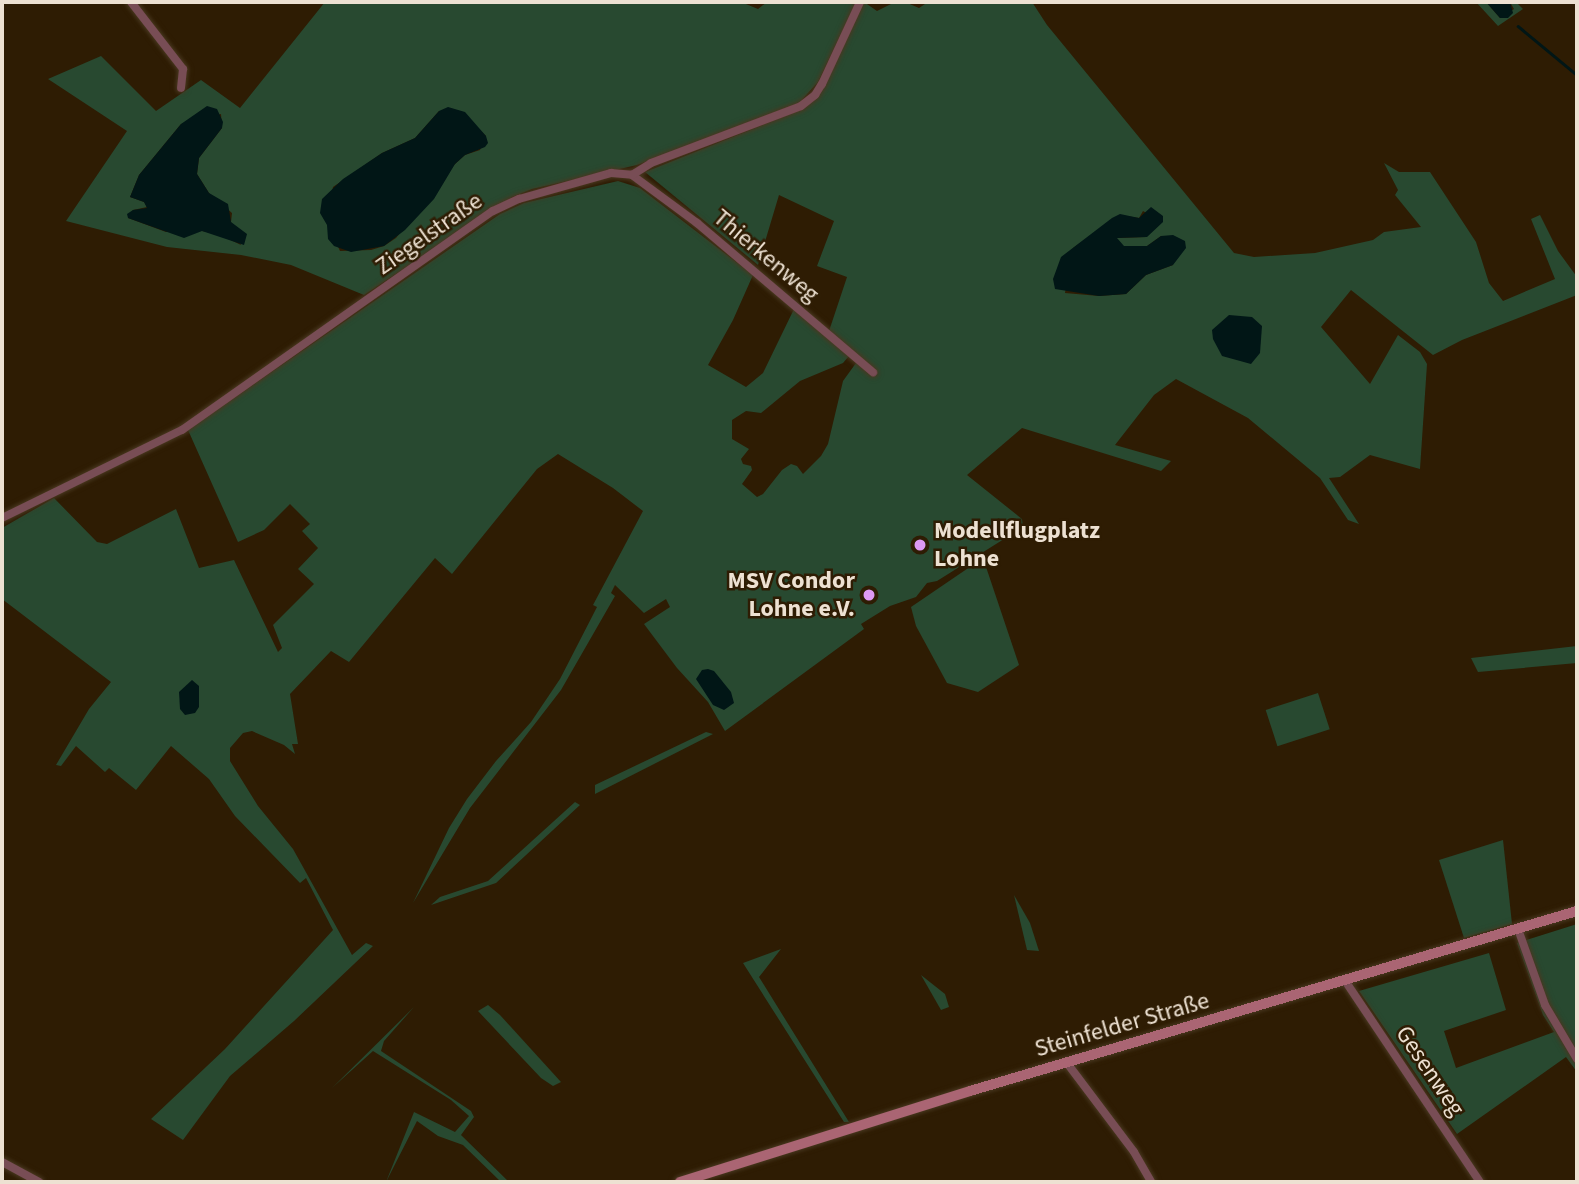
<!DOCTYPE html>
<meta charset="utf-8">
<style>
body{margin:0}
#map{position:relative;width:1579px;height:1184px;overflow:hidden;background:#2e1c03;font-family:"Source Sans 3",sans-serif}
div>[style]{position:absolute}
.green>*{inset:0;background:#284930;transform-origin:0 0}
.water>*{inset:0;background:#011616}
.stream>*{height:2.5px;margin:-1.25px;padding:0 1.25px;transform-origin:1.25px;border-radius:1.25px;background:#011616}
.roads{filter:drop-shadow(0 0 2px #493820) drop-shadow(0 0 2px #493820)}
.minor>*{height:8px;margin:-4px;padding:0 4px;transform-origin:4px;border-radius:4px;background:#784d55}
.secondary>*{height:10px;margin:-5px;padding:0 5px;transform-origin:5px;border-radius:5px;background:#aa6573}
.dots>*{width:19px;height:19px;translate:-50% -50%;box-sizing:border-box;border:4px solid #2e1c03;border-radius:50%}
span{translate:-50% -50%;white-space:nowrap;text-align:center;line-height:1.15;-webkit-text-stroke:5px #2e1c03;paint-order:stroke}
.street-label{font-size:24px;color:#ede1d2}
.poi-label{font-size:24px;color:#ede1d2;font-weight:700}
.left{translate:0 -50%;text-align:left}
.right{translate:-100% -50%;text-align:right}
.frame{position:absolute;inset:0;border:4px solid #ede1d2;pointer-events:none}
</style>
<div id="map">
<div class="green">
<i style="clip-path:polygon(evenodd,325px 2px,741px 2px,758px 9px,767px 2px,856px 2px,818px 82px,799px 103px,637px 165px,532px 189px,512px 197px,364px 295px,291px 265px,241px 255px,167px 247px,66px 221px,127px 131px,48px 79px,101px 56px,156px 111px,201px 80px,240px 108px,325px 2px,439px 111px,480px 130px,486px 136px,480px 150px,465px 155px,455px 164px,396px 238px,384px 246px,371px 250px,340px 251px,326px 220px,333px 187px,382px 153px,415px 138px,439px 111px,325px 2px,221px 114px,222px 128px,199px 158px,197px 174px,209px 193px,232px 213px,231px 222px,241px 245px,218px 234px,202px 231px,166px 232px,128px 218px,133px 210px,147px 207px,144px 202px,130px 197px,139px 175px,181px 124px,221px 114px)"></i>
<i style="clip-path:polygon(evenodd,864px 2px,877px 11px,895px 2px,905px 2px,919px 8px,928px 2px,1032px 2px,1047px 25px,1234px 253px,1254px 257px,1315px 253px,1373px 240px,1384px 232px,1421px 227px,1395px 195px,1398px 190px,1384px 163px,1399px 172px,1430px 172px,1476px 242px,1489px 283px,1503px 301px,1555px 279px,1531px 219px,1540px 215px,1558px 251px,1577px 277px,1577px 295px,1462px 340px,1433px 355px,1351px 290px,1321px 327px,1370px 384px,1398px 335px,1420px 352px,1427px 364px,1420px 469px,1370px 455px,1340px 477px,1329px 478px,1359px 524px,1348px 520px,1320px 478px,1248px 418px,1176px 379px,1154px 395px,1115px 445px,1171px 461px,1161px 471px,1022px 428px,967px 475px,1022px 519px,1023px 527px,937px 581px,927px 583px,916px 597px,890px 606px,861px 624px,864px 629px,725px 731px,708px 702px,677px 668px,644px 624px,670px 607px,666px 599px,644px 613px,615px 585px,611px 593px,615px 596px,561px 690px,470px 808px,413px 903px,449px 828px,467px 799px,496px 761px,531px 722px,560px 679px,597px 607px,593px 605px,643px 511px,613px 488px,558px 454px,537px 469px,452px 574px,435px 558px,349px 662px,331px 651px,290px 694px,298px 744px,292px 744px,295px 754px,284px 745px,252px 731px,243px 733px,230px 748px,230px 761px,258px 806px,293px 849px,352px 955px,366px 943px,373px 946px,294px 1021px,230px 1076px,183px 1140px,151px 1119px,225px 1049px,333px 930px,306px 878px,300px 883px,235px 816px,209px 779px,171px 746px,136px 790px,109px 768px,105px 772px,76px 746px,61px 766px,56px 765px,89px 709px,111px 682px,2px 599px,2px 528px,54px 498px,97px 542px,107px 544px,176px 509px,199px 568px,234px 560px,278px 652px,282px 648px,273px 625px,314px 584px,298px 569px,318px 548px,302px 531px,310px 524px,290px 504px,264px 530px,238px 542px,188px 430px,500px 214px,524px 203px,618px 181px,640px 188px,753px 275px,733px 320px,708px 365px,746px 387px,763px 373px,794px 309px,827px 337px,847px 277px,817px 266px,834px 221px,779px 195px,758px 265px,645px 172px,803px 109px,864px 2px,1143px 211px,1162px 222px,1146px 237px,1116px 238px,1123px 246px,1147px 246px,1161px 236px,1173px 265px,1146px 275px,1126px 294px,1099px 296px,1065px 293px,1073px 248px,1120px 215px,1139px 218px,1143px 211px,864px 2px,849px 356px,856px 363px,843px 381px,828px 444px,821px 456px,803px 474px,797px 466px,791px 464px,782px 470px,763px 494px,757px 497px,742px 484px,752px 470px,751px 466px,743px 464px,741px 459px,749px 449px,732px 439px,732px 420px,746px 411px,761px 413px,800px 381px,843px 363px,849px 356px)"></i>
<i style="clip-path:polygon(1476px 2px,1486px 2px,1500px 18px,1514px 9px,1510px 2px,1516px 2px,1523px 9px,1498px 26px)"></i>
<i style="clip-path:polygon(983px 558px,1019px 665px,978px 692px,947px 683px,916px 626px,911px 607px)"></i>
<i style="clip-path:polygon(1577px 646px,1577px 663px,1478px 672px,1471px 658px)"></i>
<i style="left:1318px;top:693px;width:38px;height:55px;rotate:72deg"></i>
<i style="clip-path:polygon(706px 732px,713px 734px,595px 794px,595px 785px)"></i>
<i style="clip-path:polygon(575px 802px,580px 805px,496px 883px,431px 905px,440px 897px,488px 881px)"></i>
<i style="clip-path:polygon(1503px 840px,1512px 924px,1464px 938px,1439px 860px)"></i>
<i style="clip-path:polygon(1014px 895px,1030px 923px,1039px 951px,1027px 950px)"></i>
<i style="clip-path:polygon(1577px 924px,1577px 1072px,1566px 1057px,1457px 1134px,1359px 991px,1489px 953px,1506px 1010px,1444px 1031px,1456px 1068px,1554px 1032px,1543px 1015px,1517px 943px)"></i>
<i style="clip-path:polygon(781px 949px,759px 977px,849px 1122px,844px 1122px,743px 963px)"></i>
<i style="clip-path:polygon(921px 975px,945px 994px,949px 1007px,941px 1010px)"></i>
<i style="clip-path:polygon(488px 1005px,500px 1015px,561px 1082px,553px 1086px,541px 1078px,478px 1011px)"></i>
<i style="clip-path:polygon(414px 1007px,384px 1041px,381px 1051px,471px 1111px,474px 1117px,461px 1135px,509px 1182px,501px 1182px,463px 1145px,438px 1136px,417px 1121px,386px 1182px,414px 1112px,455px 1132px,469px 1116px,451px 1100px,373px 1051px,332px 1088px)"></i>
</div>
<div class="water">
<i style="clip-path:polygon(1486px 2px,1510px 2px,1513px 13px,1508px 18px,1500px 18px)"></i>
<i style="clip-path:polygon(207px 106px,217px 109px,223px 122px,222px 128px,199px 158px,197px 174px,209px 193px,228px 204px,231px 222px,247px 234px,244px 245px,202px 231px,184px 238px,128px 218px,127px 214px,133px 210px,147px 208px,144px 202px,130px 197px,139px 175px,181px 124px)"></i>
<i style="clip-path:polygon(448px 107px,465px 112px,486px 136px,488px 143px,485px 147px,465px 155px,455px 164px,434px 199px,405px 230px,384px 246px,351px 252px,334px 246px,328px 239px,327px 225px,320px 213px,322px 199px,343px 179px,382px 153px,415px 138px,439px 111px)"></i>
<i style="clip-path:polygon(1151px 207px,1163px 216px,1163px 222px,1147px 237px,1117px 238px,1124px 246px,1147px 246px,1161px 236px,1173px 235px,1185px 241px,1186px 248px,1173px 265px,1146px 275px,1126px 294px,1099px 296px,1055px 289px,1053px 279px,1061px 257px,1112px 218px,1120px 214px,1139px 218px)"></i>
<i style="clip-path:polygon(1229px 315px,1252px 317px,1262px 326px,1260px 353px,1251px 364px,1222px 356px,1213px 339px,1212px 330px)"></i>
<i style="clip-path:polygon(708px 669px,714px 671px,731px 692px,734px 703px,724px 710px,713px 705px,696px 679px,702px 670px)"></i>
<i style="clip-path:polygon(192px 680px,199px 686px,199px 707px,195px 713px,185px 715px,180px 709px,179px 692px)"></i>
</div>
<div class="stream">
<i style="left:1518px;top:26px;width:77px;rotate:39.7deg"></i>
</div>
<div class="roads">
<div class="minor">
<i style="left:131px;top:2px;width:85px;rotate:52.2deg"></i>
<i style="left:183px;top:69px;width:19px;rotate:96deg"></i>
<i style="left:632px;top:175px;width:81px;rotate:36.4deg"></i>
<i style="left:697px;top:223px;width:231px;rotate:40.3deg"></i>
<i style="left:2px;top:518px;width:200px;rotate:-26.1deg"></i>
<i style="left:182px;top:430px;width:380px;rotate:-35.2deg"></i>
<i style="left:493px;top:211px;width:29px;rotate:-25deg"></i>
<i style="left:519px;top:199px;width:96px;rotate:-15.8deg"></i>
<i style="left:611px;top:173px;width:21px;rotate:5deg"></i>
<i style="left:632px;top:175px;width:22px;rotate:-32deg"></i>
<i style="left:651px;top:163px;width:160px;rotate:-20.8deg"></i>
<i style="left:801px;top:106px;width:18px;rotate:-38deg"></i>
<i style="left:815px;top:95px;width:13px;rotate:-58deg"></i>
<i style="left:822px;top:84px;width:90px;rotate:-65.1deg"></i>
<i style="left:1518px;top:929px;width:81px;rotate:70.4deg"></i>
<i style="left:1545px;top:1005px;width:63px;rotate:59.3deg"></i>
<i style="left:1346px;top:982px;width:241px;rotate:56.2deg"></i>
<i style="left:1067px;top:1063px;width:111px;rotate:53deg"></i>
<i style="left:1134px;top:1152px;width:34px;rotate:60deg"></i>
<i style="left:2px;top:1162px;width:42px;rotate:28.4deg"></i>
</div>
<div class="secondary">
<i style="left:680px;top:1182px;width:304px;rotate:-17.4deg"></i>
<i style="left:970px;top:1091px;width:633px;rotate:-16.52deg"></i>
</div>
</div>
<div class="dots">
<i style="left:920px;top:545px;background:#de98f3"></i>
<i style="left:869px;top:595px;background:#de98f3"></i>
</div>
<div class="street-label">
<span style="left:429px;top:234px;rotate:-35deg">Ziegelstraße</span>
<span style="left:766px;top:256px;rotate:40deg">Thierkenweg</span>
<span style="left:1122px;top:1025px;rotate:-16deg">Steinfelder Straße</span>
<span style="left:1430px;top:1071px;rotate:56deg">Gesenweg</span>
</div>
<div class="poi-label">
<span class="left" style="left:934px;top:545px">Modellflugplatz<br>Lohne</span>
<span class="right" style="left:855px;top:595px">MSV Condor<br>Lohne e.V.</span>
</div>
<div class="frame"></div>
</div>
